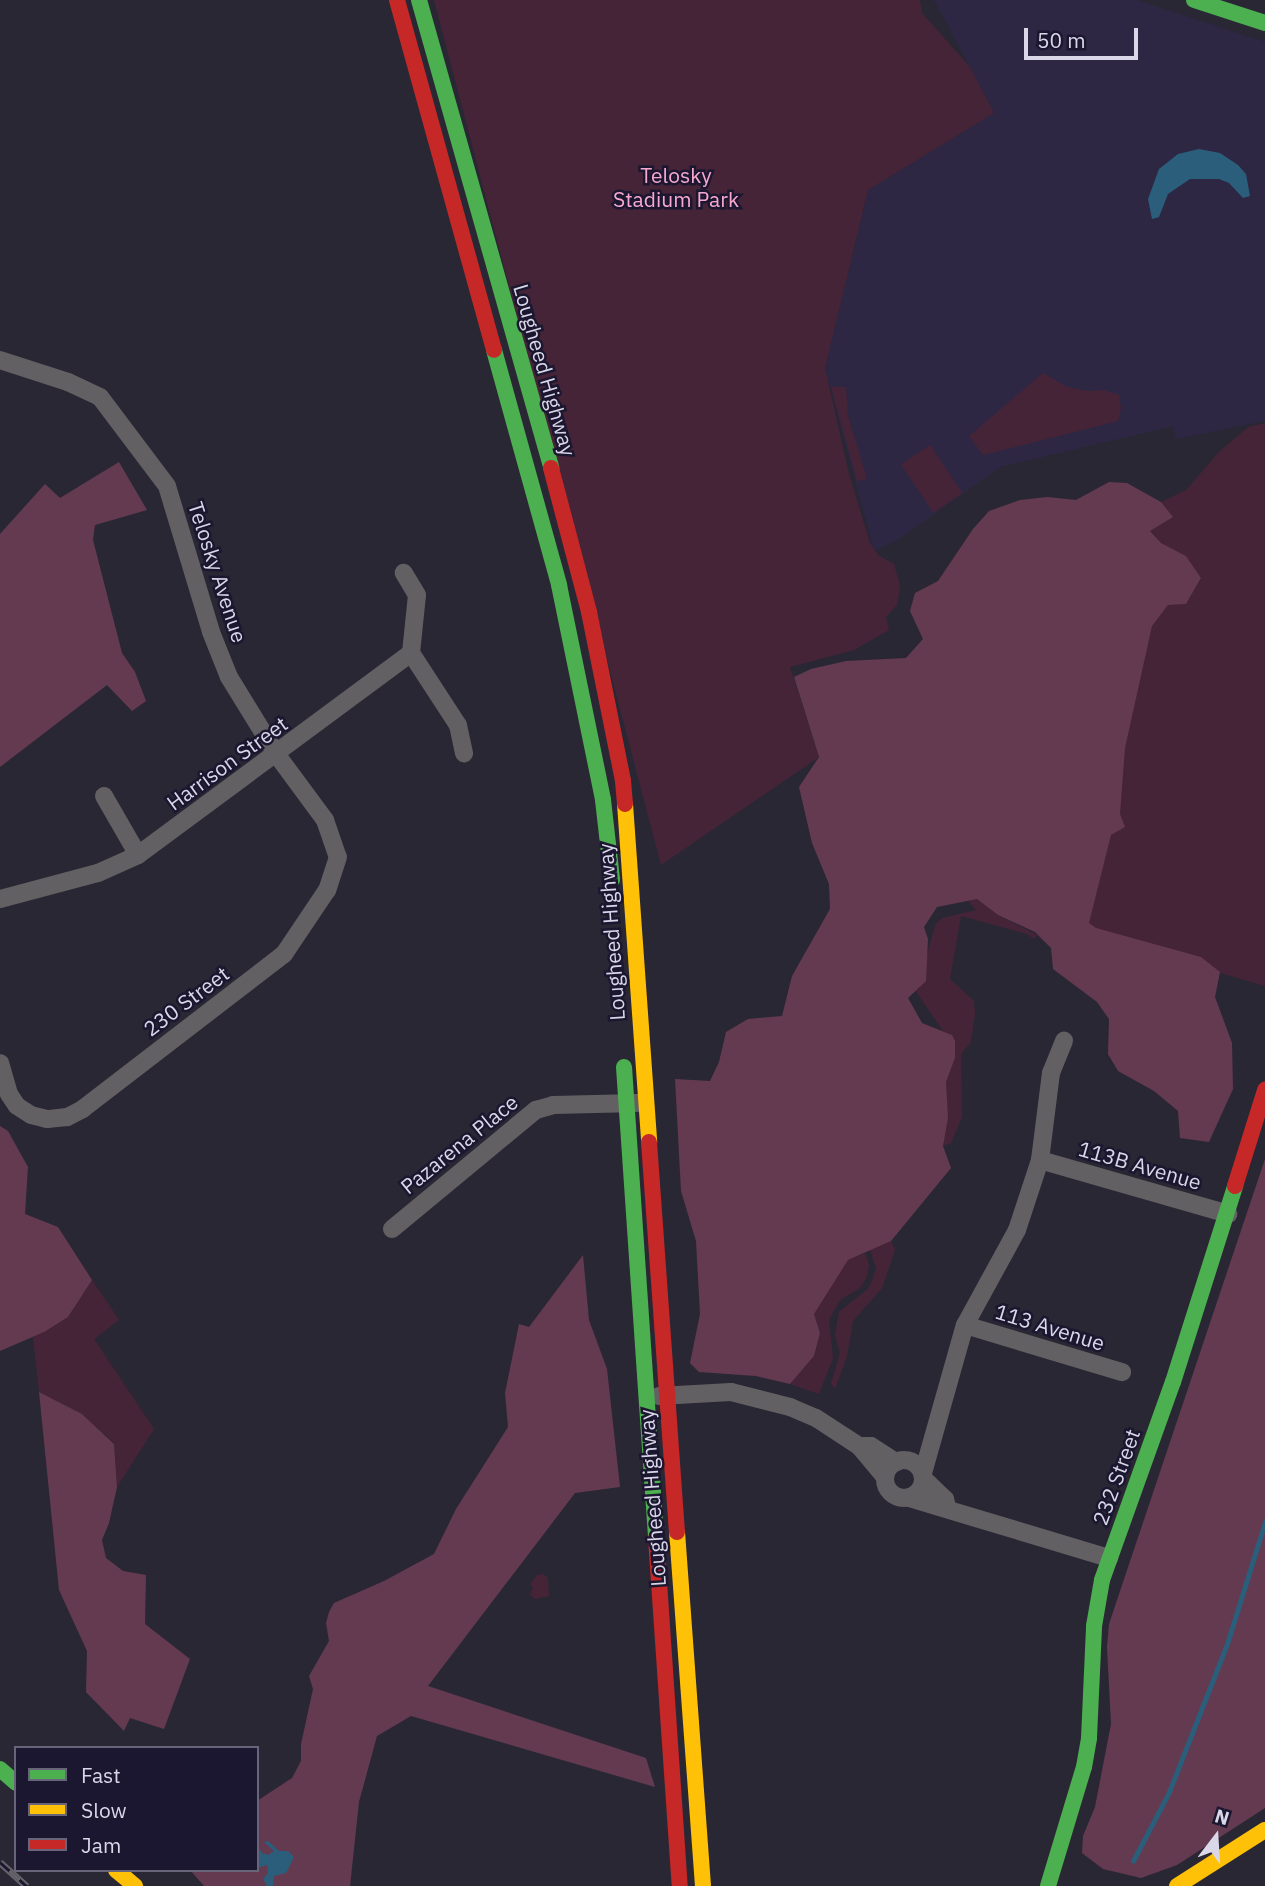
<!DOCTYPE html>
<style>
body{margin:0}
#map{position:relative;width:1265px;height:1886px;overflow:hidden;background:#2a2734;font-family:"IBM Plex Sans",sans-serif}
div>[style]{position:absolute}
.built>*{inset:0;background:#2d2744}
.green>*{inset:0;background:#462437;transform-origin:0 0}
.forest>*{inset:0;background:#643a51}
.water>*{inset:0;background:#2b5e7a}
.stream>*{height:4.5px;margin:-2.25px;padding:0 2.25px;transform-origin:2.25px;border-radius:2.25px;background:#2b5e7a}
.street>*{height:18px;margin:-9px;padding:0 9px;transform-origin:9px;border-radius:9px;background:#636064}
.street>.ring{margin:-9px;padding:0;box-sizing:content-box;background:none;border:18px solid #636064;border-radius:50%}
.fast>*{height:16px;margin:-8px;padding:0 8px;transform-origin:8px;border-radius:8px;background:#4caf50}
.slow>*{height:16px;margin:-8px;padding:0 8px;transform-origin:8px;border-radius:8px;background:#ffc107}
.jam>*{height:16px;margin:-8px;padding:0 8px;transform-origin:8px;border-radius:8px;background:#c62828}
.rail>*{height:7px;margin-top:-3.5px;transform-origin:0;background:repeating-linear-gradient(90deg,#1c1730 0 13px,#66636b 0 26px);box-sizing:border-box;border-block:2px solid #66636b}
span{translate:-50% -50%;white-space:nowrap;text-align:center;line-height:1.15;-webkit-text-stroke:5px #1c1730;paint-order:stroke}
.park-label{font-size:21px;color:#f8a8cf}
.street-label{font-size:21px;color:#d9d7e8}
.legend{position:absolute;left:14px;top:1746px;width:245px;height:126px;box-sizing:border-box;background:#1c1730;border:2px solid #68647a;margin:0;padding:9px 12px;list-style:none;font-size:21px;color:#d9d7e8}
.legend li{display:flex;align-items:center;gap:14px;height:35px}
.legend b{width:35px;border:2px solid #68647a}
.north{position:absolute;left:1181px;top:1802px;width:70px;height:70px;-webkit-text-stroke:5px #1c1730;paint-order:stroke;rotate:17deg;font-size:19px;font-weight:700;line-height:28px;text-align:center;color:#d9d7e8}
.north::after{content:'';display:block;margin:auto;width:24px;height:32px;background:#d9d7e8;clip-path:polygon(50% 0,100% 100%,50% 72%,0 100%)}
.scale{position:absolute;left:1024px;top:28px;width:114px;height:32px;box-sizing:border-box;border:4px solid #d9d7e8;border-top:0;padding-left:9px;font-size:21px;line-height:24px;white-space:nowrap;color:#d9d7e8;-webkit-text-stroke:5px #1c1730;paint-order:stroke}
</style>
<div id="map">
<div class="built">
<i style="clip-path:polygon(934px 0,1137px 0,1265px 42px,1265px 421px,1176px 439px,1173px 426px,1000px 467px,899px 539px,874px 551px,825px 368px,868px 190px,994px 113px)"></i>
</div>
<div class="green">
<i style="clip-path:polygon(434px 0,920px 0,922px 13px,970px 67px,994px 113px,868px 190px,825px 368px,849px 474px,870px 543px,878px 555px,894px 564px,900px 586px,897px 605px,886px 617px,889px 630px,854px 650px,790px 667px,819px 757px,661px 865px)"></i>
<i style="clip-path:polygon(1043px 373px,1067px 387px,1088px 391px,1104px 390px,1119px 395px,1121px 408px,1118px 421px,983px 455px,969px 436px)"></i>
<i style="clip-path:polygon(831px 387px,846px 387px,848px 416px,867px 479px,857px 481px)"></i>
<i style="clip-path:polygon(1265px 423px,1265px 986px,1074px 930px,1152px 625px,1168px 605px,1186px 604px,1201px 579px,1186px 556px,1161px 543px,1150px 530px,1172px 517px,1161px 502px,1186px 490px,1219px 452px,1248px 427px)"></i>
<i style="left:930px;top:445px;width:58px;height:35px;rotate:56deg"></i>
<i style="clip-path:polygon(977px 898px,998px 915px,1037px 935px,1034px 939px,1027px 934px,961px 916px,950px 979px,974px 1001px,975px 1014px,971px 1042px,961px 1054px,962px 1117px,951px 1143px,943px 1146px,946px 1082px,955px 1058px,952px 1035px,943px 1031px,915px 990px,925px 981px,927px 954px,936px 923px,943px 918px,976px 910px,968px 901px)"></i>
<i style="clip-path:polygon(891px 1241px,895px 1250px,882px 1288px,853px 1321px,847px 1356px,835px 1389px,831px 1384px,840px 1353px,835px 1335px,839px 1312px,868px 1289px,872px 1281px,876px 1268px,870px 1250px)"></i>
<i style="clip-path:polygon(865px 1253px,869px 1265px,867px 1277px,860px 1288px,840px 1300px,829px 1320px,833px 1358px,819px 1394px,790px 1384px,814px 1356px,820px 1333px,814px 1314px,824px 1293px,848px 1260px)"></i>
<i style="clip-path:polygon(92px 1280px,119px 1320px,94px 1339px,154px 1429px,117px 1487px,114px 1443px,82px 1414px,39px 1392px,33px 1336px,68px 1317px)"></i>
<i style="clip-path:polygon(543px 1574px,548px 1578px,549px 1596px,535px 1599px,530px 1594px,533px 1588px,530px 1584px,537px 1575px)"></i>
</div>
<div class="forest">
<i style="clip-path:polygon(119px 462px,147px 510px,95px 525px,93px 540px,122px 653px,135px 672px,146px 701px,132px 711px,107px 685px,0 767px,0 534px,45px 484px,60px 498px)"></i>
<i style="clip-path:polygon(1109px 482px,1127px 483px,1161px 502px,1173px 517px,1150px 531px,1161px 543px,1186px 556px,1201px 578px,1186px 604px,1168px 605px,1152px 626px,1125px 748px,1120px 814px,1125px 827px,1111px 835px,1089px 923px,1096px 928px,1201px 957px,1220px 972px,1215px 997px,1232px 1043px,1233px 1089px,1209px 1142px,1180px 1138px,1178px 1111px,1154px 1091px,1118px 1071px,1108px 1054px,1109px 1019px,1097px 1002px,1053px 969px,1051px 948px,1035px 932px,998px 915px,977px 899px,937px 907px,924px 927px,928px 939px,926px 981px,908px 998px,922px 1023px,952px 1035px,955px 1041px,955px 1058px,946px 1082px,948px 1118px,943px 1146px,951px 1168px,891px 1241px,848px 1260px,814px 1314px,820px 1333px,814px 1356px,790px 1384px,756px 1376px,699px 1372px,690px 1363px,700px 1314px,696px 1241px,681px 1191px,675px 1079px,710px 1081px,719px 1062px,726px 1032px,748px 1019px,782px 1016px,792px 976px,830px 909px,829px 884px,812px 843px,799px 787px,819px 757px,794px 677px,811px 669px,846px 661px,906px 658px,923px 639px,910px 611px,915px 593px,938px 581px,973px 529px,989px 511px,1020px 500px,1047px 497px,1076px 500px)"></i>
<i style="clip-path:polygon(0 1126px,8px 1131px,28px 1167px,25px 1214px,58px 1227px,92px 1280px,68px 1317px,44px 1332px,0 1351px)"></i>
<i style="clip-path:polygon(1265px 1159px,1265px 1808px,1177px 1865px,1141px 1878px,1103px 1869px,1082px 1853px,1083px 1836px,1095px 1807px,1111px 1724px,1107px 1647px,1109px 1624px)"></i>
<i style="clip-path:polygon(583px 1255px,589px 1320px,607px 1369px,620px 1487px,575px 1493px,428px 1686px,646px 1758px,655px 1787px,411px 1716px,377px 1736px,359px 1802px,350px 1886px,204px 1886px,190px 1870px,257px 1870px,257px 1801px,292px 1778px,301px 1761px,301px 1744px,313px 1689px,309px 1676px,329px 1641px,326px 1623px,329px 1612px,334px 1603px,384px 1581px,434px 1554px,456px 1509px,508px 1427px,505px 1393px,519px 1324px,529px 1327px)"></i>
<i style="clip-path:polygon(39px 1392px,82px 1414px,114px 1444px,117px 1487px,109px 1523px,102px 1540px,106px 1558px,123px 1571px,146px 1575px,145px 1624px,190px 1659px,164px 1729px,130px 1718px,124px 1731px,86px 1692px,87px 1651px,59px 1590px)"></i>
</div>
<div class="water">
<i style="clip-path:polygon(1199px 149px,1220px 153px,1238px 165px,1246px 174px,1250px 196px,1243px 198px,1229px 183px,1219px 179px,1190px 179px,1168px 194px,1159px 217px,1152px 219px,1148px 199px,1159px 169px,1178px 154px)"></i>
<i style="clip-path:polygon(268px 1841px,279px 1851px,288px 1851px,294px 1857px,286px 1873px,274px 1876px,273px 1886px,267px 1886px,263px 1879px,268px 1873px,267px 1865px,257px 1868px,257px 1845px,262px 1853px,268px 1855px,274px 1851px,264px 1842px)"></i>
</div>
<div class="stream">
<i style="left:1133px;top:1861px;width:78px;rotate:-62.4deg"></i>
<i style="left:1169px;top:1792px;width:159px;rotate:-68.6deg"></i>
<i style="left:1227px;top:1644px;width:128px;rotate:-72.7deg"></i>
</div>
<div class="street">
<i style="left:0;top:360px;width:71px;rotate:17.9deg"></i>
<i style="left:68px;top:382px;width:35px;rotate:25deg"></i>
<i style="left:100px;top:397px;width:111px;rotate:53deg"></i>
<i style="left:167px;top:486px;width:152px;rotate:73.2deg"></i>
<i style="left:211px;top:632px;width:48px;rotate:68.2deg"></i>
<i style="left:229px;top:677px;width:92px;rotate:58.4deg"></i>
<i style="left:277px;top:755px;width:81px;rotate:53.6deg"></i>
<i style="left:325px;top:820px;width:39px;rotate:71deg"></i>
<i style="left:338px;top:857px;width:35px;rotate:108deg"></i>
<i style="left:327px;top:890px;width:77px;rotate:123.9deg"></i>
<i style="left:284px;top:954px;width:254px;rotate:142.4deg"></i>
<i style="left:83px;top:1109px;width:18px;rotate:153deg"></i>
<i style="left:67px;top:1117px;width:20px;rotate:174deg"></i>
<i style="left:47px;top:1119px;width:16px;rotate:-166deg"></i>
<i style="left:31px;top:1115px;width:17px;rotate:-147deg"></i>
<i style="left:17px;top:1106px;width:14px;rotate:-124deg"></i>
<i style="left:9px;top:1094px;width:32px;rotate:-106deg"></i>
<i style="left:411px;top:653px;width:86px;rotate:56.9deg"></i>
<i style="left:458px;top:725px;width:29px;rotate:78deg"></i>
<i style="left:104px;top:796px;width:68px;rotate:60deg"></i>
<i style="left:0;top:899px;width:101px;rotate:-14.9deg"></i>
<i style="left:98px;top:873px;width:44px;rotate:-24.2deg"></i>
<i style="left:138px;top:855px;width:340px;rotate:-36.5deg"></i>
<i style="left:411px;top:653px;width:58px;rotate:-84.1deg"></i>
<i style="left:417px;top:595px;width:26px;rotate:-121deg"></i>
<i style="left:1040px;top:1160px;width:196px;rotate:16deg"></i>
<i style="left:392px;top:1229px;width:187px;rotate:-39.6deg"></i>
<i style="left:536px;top:1110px;width:18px;rotate:-16deg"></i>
<i style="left:553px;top:1105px;width:84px;rotate:-1.4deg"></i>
<i style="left:965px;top:1325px;width:164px;rotate:16.7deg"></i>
<i style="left:659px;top:1396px;width:72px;rotate:-3.2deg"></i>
<i style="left:731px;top:1392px;width:61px;rotate:14.3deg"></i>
<i style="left:790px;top:1407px;width:28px;rotate:23deg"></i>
<i style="left:816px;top:1418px;width:51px;rotate:33.1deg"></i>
<i style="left:859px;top:1446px;width:40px;rotate:50deg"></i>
<i style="left:859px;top:1446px;width:12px"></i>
<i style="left:871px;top:1446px;width:30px;rotate:33deg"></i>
<i class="ring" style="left:885px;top:1460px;width:20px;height:20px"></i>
<i style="left:923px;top:1473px;width:154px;rotate:-74.2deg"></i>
<i style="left:965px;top:1325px;width:108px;rotate:-61.3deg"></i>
<i style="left:1017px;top:1230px;width:74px;rotate:-71.8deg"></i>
<i style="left:1040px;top:1160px;width:88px;rotate:-82.8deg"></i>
<i style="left:1051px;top:1073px;width:35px;rotate:-68deg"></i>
<i style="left:924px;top:1479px;width:29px;rotate:44deg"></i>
<i style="left:945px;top:1499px;width:8px;rotate:76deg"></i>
<i style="left:909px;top:1498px;width:209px;rotate:16.7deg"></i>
</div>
<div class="fast">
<i style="left:419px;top:0;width:486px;rotate:74.2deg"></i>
<i style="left:1194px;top:0;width:75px;rotate:17.9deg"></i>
<i style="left:494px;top:350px;width:244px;rotate:74.5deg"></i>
<i style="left:559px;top:585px;width:219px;rotate:78.4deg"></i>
<i style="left:603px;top:800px;width:80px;rotate:83.5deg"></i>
<i style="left:624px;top:1067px;width:472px;rotate:86.1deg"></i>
<i style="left:0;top:1769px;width:21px;rotate:41deg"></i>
<i style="left:1048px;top:1886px;width:124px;rotate:-73.2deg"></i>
<i style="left:1084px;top:1767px;width:29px;rotate:-80deg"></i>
<i style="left:1089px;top:1738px;width:112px;rotate:-87.4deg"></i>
<i style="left:1094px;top:1626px;width:47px;rotate:-80.1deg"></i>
<i style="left:1102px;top:1580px;width:210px;rotate:-70.3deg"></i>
<i style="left:1173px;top:1382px;width:206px;rotate:-72.4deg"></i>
</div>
<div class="slow">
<i style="left:625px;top:804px;width:339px;rotate:85.9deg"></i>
<i style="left:677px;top:1532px;width:355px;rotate:85.8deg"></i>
<i style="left:116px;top:1870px;width:25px;rotate:40deg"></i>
<i style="left:1177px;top:1886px;width:104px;rotate:-32.5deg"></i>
</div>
<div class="jam">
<i style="left:397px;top:0;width:363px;rotate:74.5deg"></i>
<i style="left:551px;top:468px;width:149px;rotate:75.2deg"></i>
<i style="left:589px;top:612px;width:172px;rotate:78.6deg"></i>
<i style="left:623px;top:781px;width:23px;rotate:85deg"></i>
<i style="left:649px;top:1142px;width:391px;rotate:85.9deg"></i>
<i style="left:1235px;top:1186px;width:101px;rotate:-72.6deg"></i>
<i style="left:656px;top:1538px;width:349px;rotate:86.1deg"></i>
</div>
<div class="rail">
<i style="left:0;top:1862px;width:36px;rotate:42deg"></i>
</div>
<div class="park-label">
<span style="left:676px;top:187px">Telosky<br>Stadium Park</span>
</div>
<div class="street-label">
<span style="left:545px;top:370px;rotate:74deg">Lougheed Highway</span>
<span style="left:218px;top:572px;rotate:72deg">Telosky Avenue</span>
<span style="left:227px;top:763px;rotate:-36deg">Harrison Street</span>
<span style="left:611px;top:932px;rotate:-94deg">Lougheed Highway</span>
<span style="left:186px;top:1001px;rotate:-37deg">230 Street</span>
<span style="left:459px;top:1144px;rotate:-39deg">Pazarena Place</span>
<span style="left:1140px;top:1165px;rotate:16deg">113B Avenue</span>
<span style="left:1050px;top:1327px;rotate:17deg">113 Avenue</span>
<span style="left:1116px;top:1477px;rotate:-70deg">232 Street</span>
<span style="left:652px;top:1498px;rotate:-94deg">Lougheed Highway</span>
</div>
<ul class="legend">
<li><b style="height:9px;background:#4caf50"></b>Fast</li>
<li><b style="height:9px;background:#ffc107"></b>Slow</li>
<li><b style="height:9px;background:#c62828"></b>Jam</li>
</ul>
<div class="north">N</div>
<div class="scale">50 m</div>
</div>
